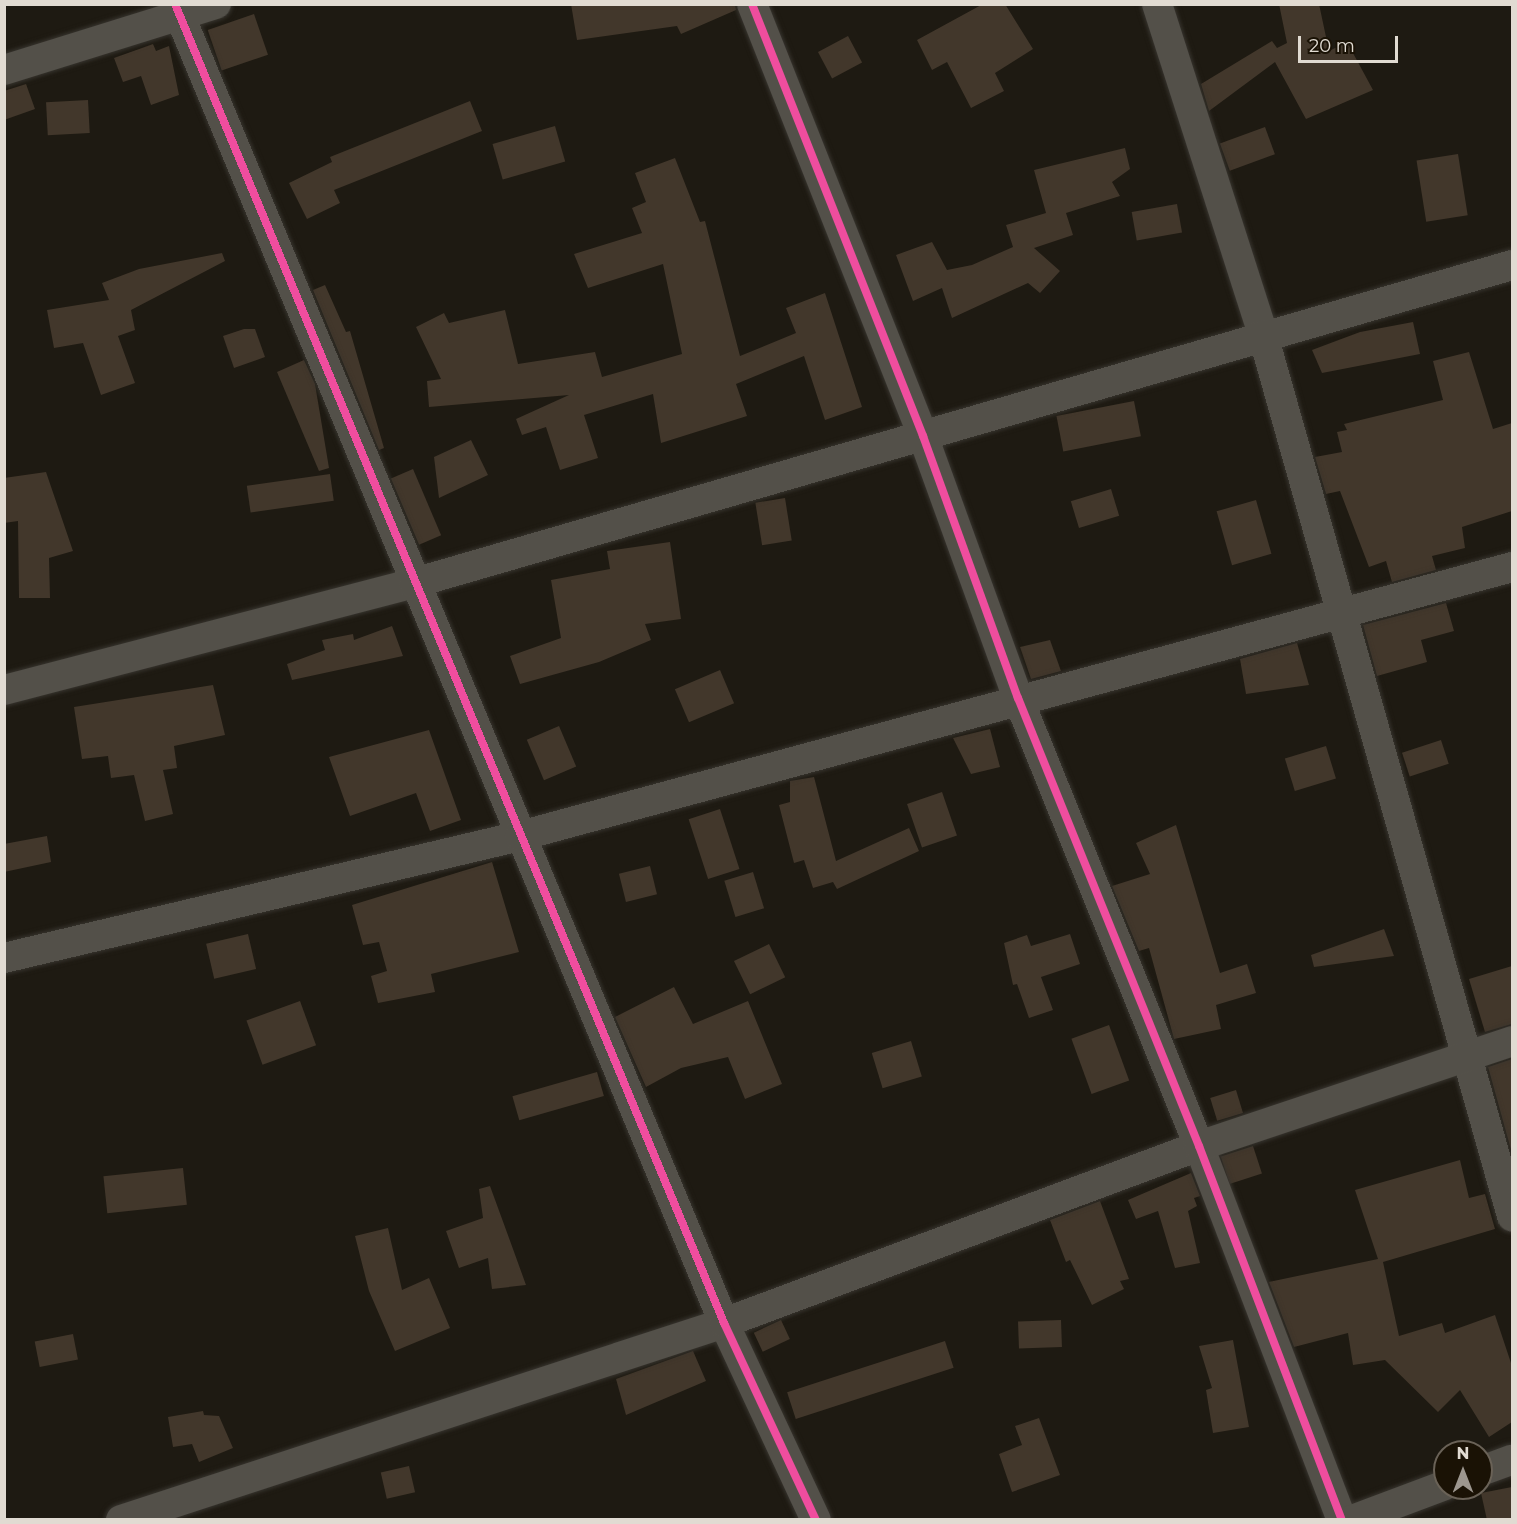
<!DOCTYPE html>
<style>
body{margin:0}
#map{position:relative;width:1517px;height:1524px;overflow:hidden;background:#1e1a12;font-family:Montserrat,sans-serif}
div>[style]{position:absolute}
.building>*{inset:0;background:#42372b;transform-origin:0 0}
.roads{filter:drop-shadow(0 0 2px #37342e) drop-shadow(0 0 2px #37342e)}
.street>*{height:30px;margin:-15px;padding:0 15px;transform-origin:15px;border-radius:15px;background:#535049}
.cycleway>*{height:8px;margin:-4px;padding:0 4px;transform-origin:4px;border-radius:4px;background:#ef4d9e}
span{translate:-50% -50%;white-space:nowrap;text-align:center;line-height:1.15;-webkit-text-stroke:4.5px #1a1205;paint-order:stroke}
.frame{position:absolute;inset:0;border:6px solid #e1dbd2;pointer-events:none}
.north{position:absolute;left:1433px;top:1440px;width:60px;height:60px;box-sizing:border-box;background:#1a1205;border:2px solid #6a6257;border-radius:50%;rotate:0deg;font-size:16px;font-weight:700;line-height:24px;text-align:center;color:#e1dbd2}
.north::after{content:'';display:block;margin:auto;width:21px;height:27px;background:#9d978f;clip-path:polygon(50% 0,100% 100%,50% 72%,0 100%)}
.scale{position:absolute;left:1298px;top:36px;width:100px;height:27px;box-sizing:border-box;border:3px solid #e1dbd2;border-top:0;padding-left:8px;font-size:18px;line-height:21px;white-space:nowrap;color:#e1dbd2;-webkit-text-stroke:4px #1a1205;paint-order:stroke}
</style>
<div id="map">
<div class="building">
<i style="clip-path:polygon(571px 4px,735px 4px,736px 10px,681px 34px,677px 26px,577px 40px)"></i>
<i style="clip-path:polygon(983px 4px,1005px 4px,1033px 49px,995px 73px,1004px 91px,971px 108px,947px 62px,932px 70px,917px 40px)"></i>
<i style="clip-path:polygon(1279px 4px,1319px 4px,1329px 51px,1347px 42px,1373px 90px,1306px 119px,1275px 62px,1209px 111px,1201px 84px,1272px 41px,1277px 48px,1287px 43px)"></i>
<i style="left:254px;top:14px;width:43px;height:49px;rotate:71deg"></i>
<i style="left:848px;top:36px;width:30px;height:34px;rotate:62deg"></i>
<i style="clip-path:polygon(153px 44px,156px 51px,169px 46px,179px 95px,151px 105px,141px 76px,123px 82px,114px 58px)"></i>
<i style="clip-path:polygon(26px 84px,35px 109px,4px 120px,4px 91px)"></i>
<i style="left:88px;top:100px;width:33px;height:42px;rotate:87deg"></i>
<i style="clip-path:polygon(470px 101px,482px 131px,334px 190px,340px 203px,307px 219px,289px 183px,332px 162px,330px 157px)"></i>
<i style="left:555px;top:126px;width:37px;height:65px;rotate:74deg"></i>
<i style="left:1265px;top:127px;width:29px;height:48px;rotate:70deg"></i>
<i style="clip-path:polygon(1125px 148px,1130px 169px,1112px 182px,1120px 196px,1066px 213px,1073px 235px,1034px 248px,1060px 271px,1040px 293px,1028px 283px,952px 318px,942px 288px,913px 301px,896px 255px,932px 242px,947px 270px,972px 265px,1013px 247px,1006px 225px,1046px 213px,1034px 170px)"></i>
<i style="left:1458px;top:154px;width:62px;height:42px;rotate:81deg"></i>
<i style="clip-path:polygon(675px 158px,700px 222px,705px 221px,740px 356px,796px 333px,786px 308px,825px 293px,862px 407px,825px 420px,804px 356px,736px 384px,747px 416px,661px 443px,653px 394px,584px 415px,598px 458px,560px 470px,546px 427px,522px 435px,516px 419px,569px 395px,429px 407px,427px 381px,441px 379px,416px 327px,444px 313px,449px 323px,505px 310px,518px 364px,595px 352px,602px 377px,682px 354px,663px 264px,588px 288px,574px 254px,642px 233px,632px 208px,646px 202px,635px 173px)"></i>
<i style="left:1177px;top:204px;width:29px;height:46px;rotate:80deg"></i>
<i style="clip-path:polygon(222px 253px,225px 261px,131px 310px,135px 330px,118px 336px,135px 383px,101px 395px,83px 343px,54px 348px,47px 310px,109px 300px,102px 283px,139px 269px)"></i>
<i style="clip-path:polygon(325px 285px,346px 332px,350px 331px,384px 448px,379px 450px,313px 290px)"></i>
<i style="clip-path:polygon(1413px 322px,1420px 354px,1322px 373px,1312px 350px,1360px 332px)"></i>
<i style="clip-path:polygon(244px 329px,255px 329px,265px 357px,234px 368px,223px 336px)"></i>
<i style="clip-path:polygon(1469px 352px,1493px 429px,1512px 423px,1512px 511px,1462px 527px,1465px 548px,1432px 556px,1436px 570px,1392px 582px,1386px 561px,1369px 567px,1340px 491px,1326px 494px,1315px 457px,1342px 452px,1337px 432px,1347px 430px,1344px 424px,1443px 400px,1433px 361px)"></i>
<i style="clip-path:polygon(304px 360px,315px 384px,329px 468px,319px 471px,277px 372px)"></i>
<i style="left:1134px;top:401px;width:36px;height:79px;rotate:79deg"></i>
<i style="clip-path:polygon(471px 440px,488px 475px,439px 498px,434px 457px)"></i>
<i style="left:413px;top:469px;width:72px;height:24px;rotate:67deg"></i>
<i style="clip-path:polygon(46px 472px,73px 551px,49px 558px,50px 598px,19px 598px,18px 521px,4px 523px,4px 478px)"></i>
<i style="left:330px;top:474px;width:27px;height:84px;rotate:82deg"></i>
<i style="left:1111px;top:489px;width:28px;height:42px;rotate:73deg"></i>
<i style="left:785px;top:498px;width:43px;height:30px;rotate:81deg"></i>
<i style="left:1256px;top:500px;width:56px;height:41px;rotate:74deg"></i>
<i style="clip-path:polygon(670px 542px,681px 619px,645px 624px,651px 640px,599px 662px,520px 684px,510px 656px,561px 638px,551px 580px,610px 569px,607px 551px)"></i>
<i style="clip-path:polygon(1446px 603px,1454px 631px,1421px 640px,1427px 662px,1377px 676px,1363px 625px)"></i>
<i style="clip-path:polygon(392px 626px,403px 656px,292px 680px,287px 664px,325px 650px,322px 640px,353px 634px,354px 640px)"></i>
<i style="clip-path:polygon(1050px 640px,1061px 671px,1031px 679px,1020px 647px)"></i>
<i style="clip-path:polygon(1297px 643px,1309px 685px,1246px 694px,1240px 659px)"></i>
<i style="left:720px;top:670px;width:36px;height:49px;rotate:67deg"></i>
<i style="clip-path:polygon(213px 685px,225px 735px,174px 746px,177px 768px,163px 770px,173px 814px,145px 821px,134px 775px,111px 778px,108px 756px,82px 759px,74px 707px)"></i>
<i style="left:559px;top:726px;width:44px;height:35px;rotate:67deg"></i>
<i style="clip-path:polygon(990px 729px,1000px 767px,971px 774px,953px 738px)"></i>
<i style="clip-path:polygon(429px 730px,461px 820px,430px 831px,416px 793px,350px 816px,329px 757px)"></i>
<i style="left:1441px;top:740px;width:25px;height:41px;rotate:72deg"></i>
<i style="left:1326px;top:746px;width:34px;height:43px;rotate:73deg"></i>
<i style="clip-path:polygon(814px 777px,836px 861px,909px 828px,919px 851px,837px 889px,833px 882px,813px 888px,804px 860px,794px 863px,779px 805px,790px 802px,790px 781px)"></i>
<i style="left:942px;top:792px;width:46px;height:37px;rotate:71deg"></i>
<i style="left:720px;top:809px;width:63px;height:33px;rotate:72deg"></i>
<i style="clip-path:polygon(1176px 825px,1220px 973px,1247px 964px,1256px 993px,1216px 1005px,1221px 1029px,1174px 1039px,1149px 948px,1139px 951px,1112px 886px,1150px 874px,1136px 843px)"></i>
<i style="clip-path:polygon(47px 836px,51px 862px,4px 872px,4px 844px)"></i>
<i style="clip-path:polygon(492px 862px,519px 952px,431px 974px,435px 992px,378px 1003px,371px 976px,387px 971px,379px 942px,363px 945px,352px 905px)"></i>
<i style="left:650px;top:866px;width:29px;height:32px;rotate:76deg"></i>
<i style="left:753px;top:872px;width:38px;height:30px;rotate:73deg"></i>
<i style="clip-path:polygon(1384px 929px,1394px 956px,1314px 967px,1311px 955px)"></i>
<i style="left:248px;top:934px;width:36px;height:43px;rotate:77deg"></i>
<i style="clip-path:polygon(1070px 934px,1080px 964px,1041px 977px,1053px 1010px,1029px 1018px,1017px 984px,1013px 985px,1004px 943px,1027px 935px,1031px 946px)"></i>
<i style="left:769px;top:944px;width:37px;height:39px;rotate:64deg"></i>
<i style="clip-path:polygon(1512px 966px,1512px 1024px,1485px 1032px,1469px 979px)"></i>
<i style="clip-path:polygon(674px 987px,693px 1024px,748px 1001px,782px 1084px,745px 1099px,728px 1057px,681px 1068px,646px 1087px,615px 1017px)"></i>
<i style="left:300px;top:1001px;width:47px;height:57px;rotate:70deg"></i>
<i style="left:1109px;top:1025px;width:59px;height:40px;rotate:70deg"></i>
<i style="left:911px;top:1041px;width:37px;height:41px;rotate:73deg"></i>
<i style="clip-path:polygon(1512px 1059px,1512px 1149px,1511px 1150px,1488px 1067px)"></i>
<i style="left:597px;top:1072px;width:25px;height:88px;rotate:74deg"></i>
<i style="left:1236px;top:1090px;width:24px;height:27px;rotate:73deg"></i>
<i style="left:1253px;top:1146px;width:29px;height:34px;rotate:72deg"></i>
<i style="clip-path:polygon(1460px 1160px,1469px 1198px,1485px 1194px,1495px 1229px,1383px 1262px,1399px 1336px,1442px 1323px,1445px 1333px,1495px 1315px,1512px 1366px,1512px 1422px,1489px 1437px,1460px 1390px,1438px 1412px,1385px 1360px,1353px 1365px,1348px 1333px,1294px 1347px,1269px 1282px,1378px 1259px,1355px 1190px)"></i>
<i style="left:183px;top:1168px;width:37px;height:80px;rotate:84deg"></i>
<i style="clip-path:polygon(1191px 1173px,1200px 1196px,1194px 1198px,1197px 1206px,1188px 1211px,1200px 1263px,1175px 1268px,1158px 1211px,1136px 1219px,1128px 1200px)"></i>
<i style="clip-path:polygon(490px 1186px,513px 1249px,526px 1285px,492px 1289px,488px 1258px,459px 1268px,446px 1231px,483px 1218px,479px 1189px)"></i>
<i style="clip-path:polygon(1100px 1201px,1129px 1279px,1120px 1281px,1124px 1289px,1092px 1305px,1070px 1260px,1066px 1262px,1050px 1220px)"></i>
<i style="clip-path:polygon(388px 1228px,402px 1290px,429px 1278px,450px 1328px,395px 1351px,369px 1291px,355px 1236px)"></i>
<i style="left:781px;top:1320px;width:21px;height:30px;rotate:65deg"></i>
<i style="left:1061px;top:1320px;width:27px;height:43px;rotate:88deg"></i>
<i style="left:73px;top:1334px;width:26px;height:39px;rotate:79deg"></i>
<i style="clip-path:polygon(1233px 1340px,1249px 1427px,1213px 1433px,1206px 1390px,1212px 1388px,1199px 1346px)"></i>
<i style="left:945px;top:1341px;width:28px;height:166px;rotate:72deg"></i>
<i style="clip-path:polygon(693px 1351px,706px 1381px,626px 1415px,616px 1379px)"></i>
<i style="clip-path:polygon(203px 1411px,204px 1415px,219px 1416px,233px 1448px,199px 1462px,192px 1444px,173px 1447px,168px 1417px)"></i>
<i style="clip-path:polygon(1039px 1418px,1060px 1475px,1012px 1492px,999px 1454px,1022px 1445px,1015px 1426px)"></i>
<i style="left:409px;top:1466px;width:27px;height:29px;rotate:77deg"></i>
<i style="clip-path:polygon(1512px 1487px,1512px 1520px,1487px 1520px,1481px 1493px)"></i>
</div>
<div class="roads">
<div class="street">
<i style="left:175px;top:4px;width:1429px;rotate:67.4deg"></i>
<i style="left:724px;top:1323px;width:217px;rotate:65deg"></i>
<i style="left:752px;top:4px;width:465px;rotate:68.4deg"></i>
<i style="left:923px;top:436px;width:279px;rotate:70.1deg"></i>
<i style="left:1018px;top:698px;width:483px;rotate:68deg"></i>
<i style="left:1199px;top:1146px;width:400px;rotate:69.1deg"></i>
<i style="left:1157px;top:4px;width:348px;rotate:72.2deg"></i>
<i style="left:1263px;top:335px;width:916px;rotate:74.22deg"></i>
<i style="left:4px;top:70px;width:222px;rotate:-17.3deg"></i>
<i style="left:4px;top:690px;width:424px;rotate:-14.6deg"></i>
<i style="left:414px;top:583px;width:1143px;rotate:-16.15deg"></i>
<i style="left:4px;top:958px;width:530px;rotate:-13.3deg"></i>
<i style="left:520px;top:836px;width:1028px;rotate:-15.17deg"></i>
<i style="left:1481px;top:1471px;width:33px;rotate:-20deg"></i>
<i style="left:121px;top:1520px;width:634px;rotate:-18.09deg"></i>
<i style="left:724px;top:1323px;width:507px;rotate:-20.44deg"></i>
<i style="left:1199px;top:1146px;width:330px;rotate:-18.5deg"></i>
<i style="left:1352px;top:1520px;width:99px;rotate:-20.6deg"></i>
</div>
</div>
<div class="cycleway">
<i style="left:175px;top:4px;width:1429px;rotate:67.4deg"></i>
<i style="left:724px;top:1323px;width:217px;rotate:65deg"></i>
<i style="left:752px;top:4px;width:465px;rotate:68.4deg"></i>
<i style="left:923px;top:436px;width:279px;rotate:70.1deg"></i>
<i style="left:1018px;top:698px;width:483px;rotate:68deg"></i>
<i style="left:1199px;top:1146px;width:400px;rotate:69.1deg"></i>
</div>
<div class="frame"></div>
<div class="north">N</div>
<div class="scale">20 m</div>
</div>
